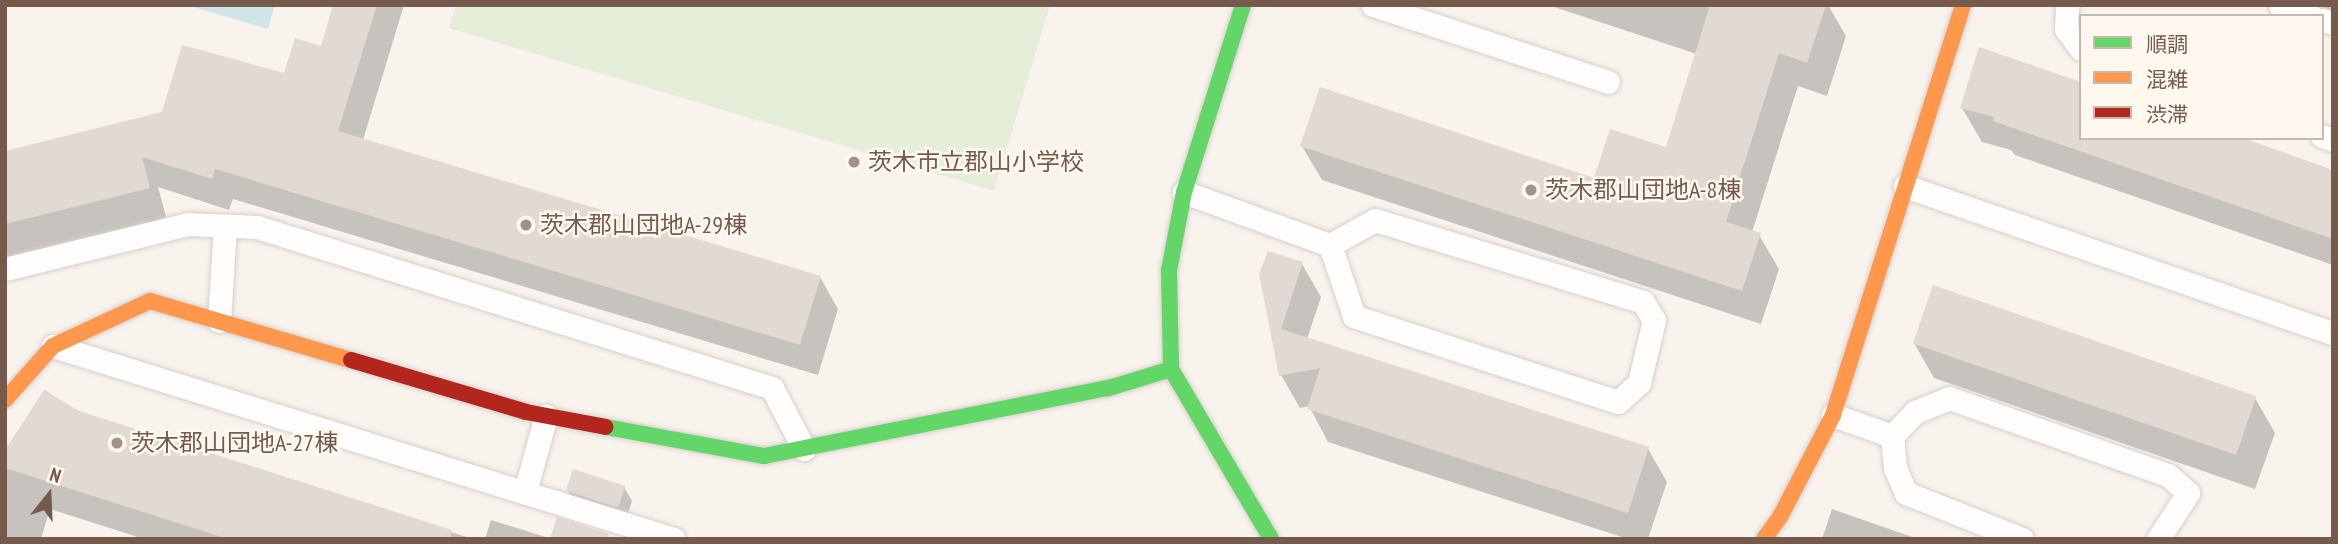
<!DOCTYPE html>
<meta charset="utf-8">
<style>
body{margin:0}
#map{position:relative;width:2338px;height:544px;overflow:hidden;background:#f8f3ed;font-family:"PT Sans Narrow","Noto Sans JP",sans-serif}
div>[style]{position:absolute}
.green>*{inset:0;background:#e5eed8}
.water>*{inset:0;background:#cfe6e8}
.shadow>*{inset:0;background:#0003}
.building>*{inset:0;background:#e2d9d2;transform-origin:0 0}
.roads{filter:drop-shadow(0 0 2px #d7d0cb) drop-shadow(0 0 2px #d7d0cb)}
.lane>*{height:23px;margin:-11.5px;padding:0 11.5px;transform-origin:11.5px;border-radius:11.5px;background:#fefdfc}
.fast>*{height:16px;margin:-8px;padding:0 8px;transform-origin:8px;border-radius:8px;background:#63d668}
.slow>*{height:16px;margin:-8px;padding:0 8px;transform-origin:8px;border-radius:8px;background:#ff974d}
.jam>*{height:16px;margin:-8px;padding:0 8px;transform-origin:8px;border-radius:8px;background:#b3261e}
.dots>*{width:19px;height:19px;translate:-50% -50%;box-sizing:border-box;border:4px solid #fff8ef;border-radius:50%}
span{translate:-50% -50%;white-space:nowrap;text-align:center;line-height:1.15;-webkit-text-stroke:5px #fff8ef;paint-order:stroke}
.poi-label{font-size:24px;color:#765b4c}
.left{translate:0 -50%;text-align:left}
.frame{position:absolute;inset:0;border:7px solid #765b4c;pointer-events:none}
.legend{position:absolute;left:2079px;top:14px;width:245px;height:126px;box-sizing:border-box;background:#fff8ef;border:2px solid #c8b9ae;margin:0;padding:9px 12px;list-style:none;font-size:21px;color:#765b4c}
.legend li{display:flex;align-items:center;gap:14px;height:35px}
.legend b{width:35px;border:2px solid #c8b9ae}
.north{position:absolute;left:14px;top:460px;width:70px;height:70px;-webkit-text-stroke:5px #fff8ef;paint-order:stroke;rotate:18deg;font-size:19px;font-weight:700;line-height:28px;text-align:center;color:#765b4c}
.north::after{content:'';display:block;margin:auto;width:24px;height:32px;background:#765b4c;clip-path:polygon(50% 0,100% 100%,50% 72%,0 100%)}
</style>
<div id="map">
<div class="green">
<i style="clip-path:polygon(456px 5px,1050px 5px,994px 191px,449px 28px)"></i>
</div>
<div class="water">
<i style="clip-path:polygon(187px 5px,275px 5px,268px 29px)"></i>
</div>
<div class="shadow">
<i style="clip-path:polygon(335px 5px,404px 5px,363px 140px,820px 277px,838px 309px,818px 375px,233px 199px,229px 210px,158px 187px,167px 220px,5px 260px,5px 153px,164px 113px,285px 76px,322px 48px)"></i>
<i style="clip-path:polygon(1548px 5px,1828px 5px,1846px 36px,1827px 96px,1798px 86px,1752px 232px,1759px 235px,1779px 269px,1761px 324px,1322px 180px,1302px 146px,1595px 180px,1667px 149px,1697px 54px)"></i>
<i style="clip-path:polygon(2316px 5px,2333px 5px,2333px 11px)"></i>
<i style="clip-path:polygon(1962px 108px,2081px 138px,2333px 171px,2333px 265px,2015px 155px,2011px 150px,1982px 142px)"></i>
<i style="clip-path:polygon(1302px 264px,1321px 297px,1307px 339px,1648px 449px,1667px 482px,1648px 539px,1628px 539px,1328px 442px,1309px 406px,1300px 408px,1281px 375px,1261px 274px)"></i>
<i style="clip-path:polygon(1914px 343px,2255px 398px,2275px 433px,2255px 489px,1934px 378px)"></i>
<i style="clip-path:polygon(45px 390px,78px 413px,473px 539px,144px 539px,50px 509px,41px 539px,5px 539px,5px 454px)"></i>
<i style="clip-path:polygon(624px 487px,632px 501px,626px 520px,576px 504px,568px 491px)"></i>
<i style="clip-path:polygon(1832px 509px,1918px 539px,1822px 539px)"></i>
<i style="clip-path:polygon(491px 520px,552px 539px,485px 539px)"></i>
</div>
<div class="building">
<i style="clip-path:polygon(333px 5px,377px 5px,338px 131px,821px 276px,800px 345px,215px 169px,212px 179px,142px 157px,150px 188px,5px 224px,5px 151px,162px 112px,182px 45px,284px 73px,295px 38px,321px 46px)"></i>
<i style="clip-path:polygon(1710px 5px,1826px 5px,1807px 63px,1779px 53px,1726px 222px,1761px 233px,1742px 291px,1300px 146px,1320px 87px,1594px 178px,1610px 129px,1666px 147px)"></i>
<i style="clip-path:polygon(1979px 47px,2081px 82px,2081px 138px,2243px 138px,2333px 170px,2333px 239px,1993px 121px,1994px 117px,1960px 108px)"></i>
<i style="clip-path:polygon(1268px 251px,1303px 262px,1281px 329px,1649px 447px,1628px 513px,1307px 409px,1320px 368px,1279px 376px,1259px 274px)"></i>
<i style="left:1933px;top:285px;width:342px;height:62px;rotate:19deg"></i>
<i style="clip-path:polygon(44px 390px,79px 411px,452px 530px,450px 539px,228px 539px,5px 468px,5px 450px)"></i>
<i style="left:573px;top:469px;width:55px;height:23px;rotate:18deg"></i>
<i style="clip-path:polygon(557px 517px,609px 534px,608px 539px,550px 539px)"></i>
</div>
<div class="roads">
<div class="lane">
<i style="left:1373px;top:5px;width:247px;rotate:18.1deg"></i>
<i style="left:2067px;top:5px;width:24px;rotate:92deg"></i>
<i style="left:2066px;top:29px;width:25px;rotate:53deg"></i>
<i style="left:2280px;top:5px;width:33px;rotate:20deg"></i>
<i style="left:2322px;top:20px;width:11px;rotate:15deg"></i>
<i style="left:2322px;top:136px;width:12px;rotate:20deg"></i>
<i style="left:1905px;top:186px;width:453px;rotate:19deg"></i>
<i style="left:1184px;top:192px;width:155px;rotate:20deg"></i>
<i style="left:1330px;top:245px;width:51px;rotate:-29.1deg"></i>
<i style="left:1375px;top:220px;width:280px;rotate:17deg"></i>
<i style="left:1643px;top:302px;width:21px;rotate:59deg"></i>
<i style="left:1654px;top:320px;width:65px;rotate:103.4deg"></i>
<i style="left:1639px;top:383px;width:28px;rotate:138deg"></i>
<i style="left:1618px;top:402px;width:278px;rotate:-162deg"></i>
<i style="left:1354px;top:316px;width:75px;rotate:-108.7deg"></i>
<i style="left:5px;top:269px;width:188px;rotate:-13.8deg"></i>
<i style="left:188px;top:224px;width:69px;rotate:2.5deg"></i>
<i style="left:257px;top:227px;width:540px;rotate:17.36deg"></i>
<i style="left:772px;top:388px;width:69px;rotate:62.3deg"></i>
<i style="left:219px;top:321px;width:95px;rotate:-86.4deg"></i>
<i style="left:53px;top:346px;width:650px;rotate:17.26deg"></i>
<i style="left:1833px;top:415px;width:63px;rotate:19.6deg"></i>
<i style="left:525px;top:492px;width:79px;rotate:-74.6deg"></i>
<i style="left:2022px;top:539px;width:125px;rotate:-158.4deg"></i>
<i style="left:1906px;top:493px;width:27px;rotate:-114deg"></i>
<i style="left:1895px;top:468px;width:32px;rotate:-95deg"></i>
<i style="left:1892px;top:436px;width:33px;rotate:-46deg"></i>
<i style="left:1915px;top:412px;width:37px;rotate:-22deg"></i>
<i style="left:1949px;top:398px;width:232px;rotate:19.4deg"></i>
<i style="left:2168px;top:475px;width:27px;rotate:42deg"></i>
<i style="left:2188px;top:493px;width:55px;rotate:123.1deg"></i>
</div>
<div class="fast">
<i style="left:1243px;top:5px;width:196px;rotate:107.5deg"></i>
<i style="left:1184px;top:192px;width:80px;rotate:100.8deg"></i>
<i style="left:1169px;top:271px;width:98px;rotate:88.8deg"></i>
<i style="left:1171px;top:369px;width:197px;rotate:59.5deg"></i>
<i style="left:606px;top:427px;width:161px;rotate:10.4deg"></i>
<i style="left:764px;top:456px;width:352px;rotate:-11.2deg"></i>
<i style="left:1109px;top:388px;width:65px;rotate:-17deg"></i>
</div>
<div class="slow">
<i style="left:5px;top:400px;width:72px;rotate:-48.4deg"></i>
<i style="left:53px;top:346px;width:107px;rotate:-24.9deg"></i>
<i style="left:150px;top:301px;width:209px;rotate:16.4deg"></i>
<i style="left:1764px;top:539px;width:27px;rotate:-54deg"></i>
<i style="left:1780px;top:517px;width:115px;rotate:-62.5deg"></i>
<i style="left:1833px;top:415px;width:430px;rotate:-72.4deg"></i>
</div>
<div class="jam">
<i style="left:351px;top:360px;width:183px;rotate:16.5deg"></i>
<i style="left:526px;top:412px;width:81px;rotate:10.6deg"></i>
</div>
</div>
<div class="dots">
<i style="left:854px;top:162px;background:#a49084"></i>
<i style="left:1531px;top:190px;background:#a49084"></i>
<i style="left:526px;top:225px;background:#a49084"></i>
<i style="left:117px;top:443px;background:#a49084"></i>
</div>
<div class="poi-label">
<span class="left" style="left:868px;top:162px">茨木市立郡山小学校</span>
<span class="left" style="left:1545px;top:190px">茨木郡山団地A-8棟</span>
<span class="left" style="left:540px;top:225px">茨木郡山団地A-29棟</span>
<span class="left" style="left:131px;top:443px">茨木郡山団地A-27棟</span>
</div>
<div class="frame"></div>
<ul class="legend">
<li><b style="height:9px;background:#63d668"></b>順調</li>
<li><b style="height:9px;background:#ff974d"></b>混雑</li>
<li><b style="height:9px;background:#b3261e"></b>渋滞</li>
</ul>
<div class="north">N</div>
</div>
